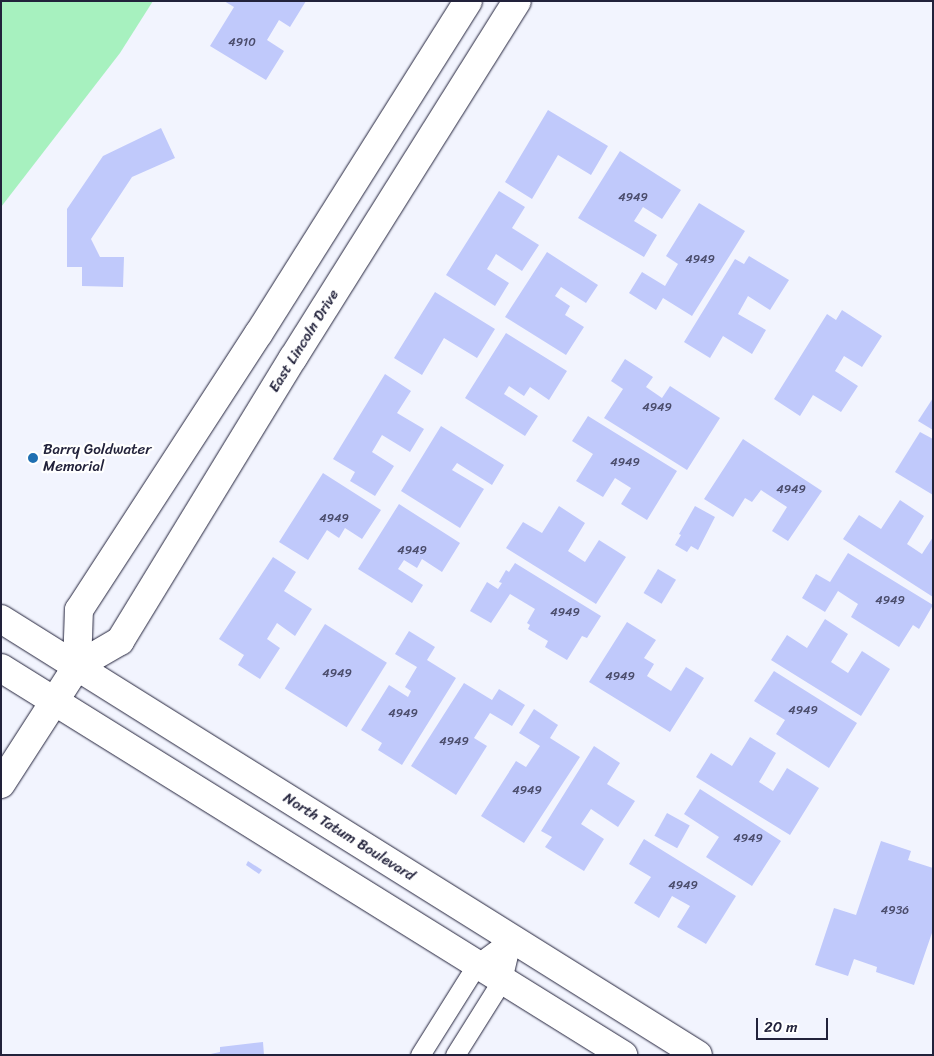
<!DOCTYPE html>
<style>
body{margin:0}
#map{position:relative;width:934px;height:1056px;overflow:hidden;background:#f2f4fe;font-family:Sriracha,sans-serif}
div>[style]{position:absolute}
.green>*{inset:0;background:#a7f1bf}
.building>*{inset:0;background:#c0c9fb;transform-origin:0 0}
.roads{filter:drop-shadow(0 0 1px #22223b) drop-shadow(0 0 1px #22223b)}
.street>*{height:19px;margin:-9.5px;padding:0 9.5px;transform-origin:9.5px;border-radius:9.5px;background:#fff}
.secondary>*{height:28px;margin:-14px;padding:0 14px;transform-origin:14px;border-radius:14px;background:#fff}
.primary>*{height:28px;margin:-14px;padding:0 14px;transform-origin:14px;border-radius:14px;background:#fff}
.dots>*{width:14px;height:14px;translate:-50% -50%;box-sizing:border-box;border:2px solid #fff;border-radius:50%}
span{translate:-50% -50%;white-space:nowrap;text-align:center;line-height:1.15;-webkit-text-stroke:4.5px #fff;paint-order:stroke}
.number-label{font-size:12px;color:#4a4c6b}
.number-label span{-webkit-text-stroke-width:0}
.street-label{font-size:15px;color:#22223b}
.poi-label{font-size:15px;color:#22223b}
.left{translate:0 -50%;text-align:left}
.frame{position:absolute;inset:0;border:2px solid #22223b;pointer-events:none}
.scale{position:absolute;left:756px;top:1018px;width:72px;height:22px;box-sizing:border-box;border:2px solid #22223b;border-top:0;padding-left:6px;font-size:15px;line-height:18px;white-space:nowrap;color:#22223b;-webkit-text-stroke:4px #fff;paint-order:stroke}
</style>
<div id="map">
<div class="green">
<i style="clip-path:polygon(1px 1px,153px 1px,120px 53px,1px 207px)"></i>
</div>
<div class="building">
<i style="clip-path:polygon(224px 1px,306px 1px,290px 27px,279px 20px,267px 40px,284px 51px,266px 80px,210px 46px,234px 7px)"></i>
<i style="clip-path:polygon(548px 110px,608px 146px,591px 175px,558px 155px,532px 199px,505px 182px)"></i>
<i style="clip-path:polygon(161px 128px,175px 158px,132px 177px,91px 239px,100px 257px,124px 257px,123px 287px,82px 286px,82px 267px,67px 267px,67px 209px,103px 156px)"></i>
<i style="clip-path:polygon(620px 151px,681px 190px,662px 219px,643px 207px,634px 221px,657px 235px,644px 257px,578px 218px)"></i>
<i style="clip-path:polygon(499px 191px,525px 207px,512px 228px,539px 245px,522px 271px,496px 254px,487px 269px,509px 283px,495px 306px,446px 275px)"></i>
<i style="clip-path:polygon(699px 203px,745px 231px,692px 316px,663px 298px,656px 310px,629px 293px,642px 272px,665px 286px,678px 264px,666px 256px)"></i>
<i style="clip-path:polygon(547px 252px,598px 285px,586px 303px,561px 287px,555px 296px,570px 306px,565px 315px,584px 327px,566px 355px,505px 317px)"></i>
<i style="clip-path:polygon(749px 256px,789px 280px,770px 310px,748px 296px,738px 314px,766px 330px,752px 354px,723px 336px,710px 358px,684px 342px,735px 259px,744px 264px)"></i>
<i style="clip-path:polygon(435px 292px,495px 329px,477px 358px,444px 338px,422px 375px,394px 358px)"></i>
<i style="clip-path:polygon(842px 310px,882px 336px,862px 367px,844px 356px,835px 371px,858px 386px,841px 412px,813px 395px,800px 416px,774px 399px,827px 314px,836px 320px)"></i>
<i style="clip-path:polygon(506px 333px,567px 371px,549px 400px,530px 387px,524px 396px,509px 386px,504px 394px,538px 416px,525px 436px,465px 398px)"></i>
<i style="clip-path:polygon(625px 359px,653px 377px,646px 387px,662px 398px,670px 386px,720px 418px,687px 470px,604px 418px,623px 389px,611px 381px)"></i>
<i style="clip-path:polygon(385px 374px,411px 391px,397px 413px,424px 429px,410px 452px,382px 435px,372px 452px,394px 466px,375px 496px,350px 481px,355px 472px,333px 459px)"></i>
<i style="clip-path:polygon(933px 398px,933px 430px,918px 421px)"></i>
<i style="clip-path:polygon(588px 416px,677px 471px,647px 520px,621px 504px,631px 488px,615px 478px,603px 497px,576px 481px,593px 454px,572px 441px)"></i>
<i style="clip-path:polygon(441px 426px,504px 465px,492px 485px,457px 463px,452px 470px,484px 489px,460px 528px,401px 491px)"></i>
<i style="clip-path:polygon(920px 432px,933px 439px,933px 495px,895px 472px)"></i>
<i style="clip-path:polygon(743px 439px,822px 491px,788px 541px,772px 531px,787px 507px,761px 490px,752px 502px,745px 498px,733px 517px,704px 499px)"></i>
<i style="clip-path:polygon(323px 473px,381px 510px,362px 539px,345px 528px,339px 538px,327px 530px,308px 560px,279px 542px)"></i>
<i style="clip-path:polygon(900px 500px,924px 516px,907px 544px,922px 554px,933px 537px,933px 597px,843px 539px,859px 515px,881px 529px)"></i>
<i style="clip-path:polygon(399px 504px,460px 543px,442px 572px,422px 559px,417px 568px,404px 560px,398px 569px,423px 585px,412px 603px,358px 569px)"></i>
<i style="clip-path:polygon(559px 506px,585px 523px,568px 551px,585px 562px,599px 540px,626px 557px,596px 604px,506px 548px,523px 522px,542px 533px)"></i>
<i style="clip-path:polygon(695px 506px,715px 517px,698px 550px,691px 546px,687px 552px,675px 545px,681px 535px,679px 534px)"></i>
<i style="clip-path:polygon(848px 553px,933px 605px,919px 629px,913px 625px,899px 647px,851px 617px,858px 604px,838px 591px,825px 612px,802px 598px,816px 574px,830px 582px)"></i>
<i style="clip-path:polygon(273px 557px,296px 572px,284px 591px,312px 609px,295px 636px,277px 623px,267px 639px,280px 648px,260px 679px,238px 665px,244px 655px,219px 639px)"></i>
<i style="clip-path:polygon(515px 563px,601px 616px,587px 638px,582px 636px,567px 660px,545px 647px,548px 641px,528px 629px,530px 625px,527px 623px,535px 609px,510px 594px,491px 623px,470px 611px,487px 582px,498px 589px,502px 583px,499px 582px,506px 570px,509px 572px)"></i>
<i style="left:658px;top:569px;width:21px;height:28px;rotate:31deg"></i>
<i style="clip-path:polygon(825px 619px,848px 634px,831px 662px,848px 673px,862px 651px,890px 669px,861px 716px,771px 660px,787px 635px,807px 648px)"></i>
<i style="clip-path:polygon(627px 622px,656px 640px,644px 658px,654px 664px,647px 676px,671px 691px,686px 667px,704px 678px,670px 732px,589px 682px)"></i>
<i style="left:325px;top:624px;width:73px;height:76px;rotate:32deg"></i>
<i style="clip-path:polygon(409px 631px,435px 647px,427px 660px,456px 678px,402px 765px,378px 750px,382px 743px,361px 730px,389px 685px,408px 697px,411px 691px,405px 687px,417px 667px,395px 654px)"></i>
<i style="clip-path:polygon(774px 671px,857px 723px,829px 768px,776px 734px,785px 720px,754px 701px)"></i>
<i style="clip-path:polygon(464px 683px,492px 700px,499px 689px,525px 705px,512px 726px,490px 713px,474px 738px,487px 746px,456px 795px,411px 766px)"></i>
<i style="clip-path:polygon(534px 709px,558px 725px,550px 738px,580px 757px,524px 843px,481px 816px,516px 761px,526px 767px,540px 746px,519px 733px)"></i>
<i style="clip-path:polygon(750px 737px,776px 753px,759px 782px,773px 791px,787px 768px,819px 788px,790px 835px,696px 777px,711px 753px,732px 766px)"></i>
<i style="clip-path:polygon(594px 746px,620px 763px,607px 784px,635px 801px,618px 827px,591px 809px,581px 824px,604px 839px,584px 871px,545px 847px,552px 837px,541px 831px)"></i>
<i style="clip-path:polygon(700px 789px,781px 841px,752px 886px,706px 857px,719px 837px,684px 814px)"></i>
<i style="left:667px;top:813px;width:26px;height:26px;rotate:29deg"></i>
<i style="clip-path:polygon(644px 839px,736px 896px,706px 944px,677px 927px,690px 906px,672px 896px,659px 918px,634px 903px,651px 877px,629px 864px)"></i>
<i style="clip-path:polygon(881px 841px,911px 851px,908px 860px,933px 868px,933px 930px,914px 985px,876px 972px,877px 967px,854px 959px,848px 976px,815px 965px,834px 908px,856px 915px)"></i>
<i style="clip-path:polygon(248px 861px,262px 870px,259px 874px,246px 865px)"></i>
<i style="clip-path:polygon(263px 1042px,264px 1055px,206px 1055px,220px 1052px,220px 1047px)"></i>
</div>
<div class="roads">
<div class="street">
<i style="left:420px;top:1055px;width:107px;rotate:-57.9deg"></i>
<i style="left:477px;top:964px;width:44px;rotate:-36.6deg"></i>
<i style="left:455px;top:1055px;width:89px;rotate:-57.9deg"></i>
<i style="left:502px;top:980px;width:43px;rotate:-76.6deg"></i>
</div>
<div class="secondary">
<i style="left:77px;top:666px;width:56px;rotate:-88deg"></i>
<i style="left:79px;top:610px;width:330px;rotate:-57deg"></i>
<i style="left:259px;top:333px;width:392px;rotate:-57.8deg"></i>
<i style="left:1px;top:784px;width:140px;rotate:-57.2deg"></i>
<i style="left:77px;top:666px;width:50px;rotate:-30.2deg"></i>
<i style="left:120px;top:641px;width:332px;rotate:-58.6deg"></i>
<i style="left:293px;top:358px;width:421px;rotate:-57.9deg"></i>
</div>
<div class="primary">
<i style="left:1px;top:619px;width:822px;rotate:32.03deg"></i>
<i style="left:1px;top:668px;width:733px;rotate:31.89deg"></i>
</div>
</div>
<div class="dots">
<i style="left:33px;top:458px;background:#1f6fb2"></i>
</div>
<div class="number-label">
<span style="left:242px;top:43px">4910</span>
<span style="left:633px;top:198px">4949</span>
<span style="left:700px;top:260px">4949</span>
<span style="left:657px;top:408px">4949</span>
<span style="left:625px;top:463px">4949</span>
<span style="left:791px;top:490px">4949</span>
<span style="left:334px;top:519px">4949</span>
<span style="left:412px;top:551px">4949</span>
<span style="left:890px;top:601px">4949</span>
<span style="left:565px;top:613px">4949</span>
<span style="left:337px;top:674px">4949</span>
<span style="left:620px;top:677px">4949</span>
<span style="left:803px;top:711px">4949</span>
<span style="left:403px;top:714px">4949</span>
<span style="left:454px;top:742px">4949</span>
<span style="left:527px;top:791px">4949</span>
<span style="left:748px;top:839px">4949</span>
<span style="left:683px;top:886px">4949</span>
<span style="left:895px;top:911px">4936</span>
</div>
<div class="street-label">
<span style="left:304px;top:341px;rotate:-58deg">East Lincoln Drive</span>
<span style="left:349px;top:837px;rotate:32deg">North Tatum Boulevard</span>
</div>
<div class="poi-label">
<span class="left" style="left:43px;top:458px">Barry Goldwater<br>Memorial</span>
</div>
<div class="frame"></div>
<div class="scale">20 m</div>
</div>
